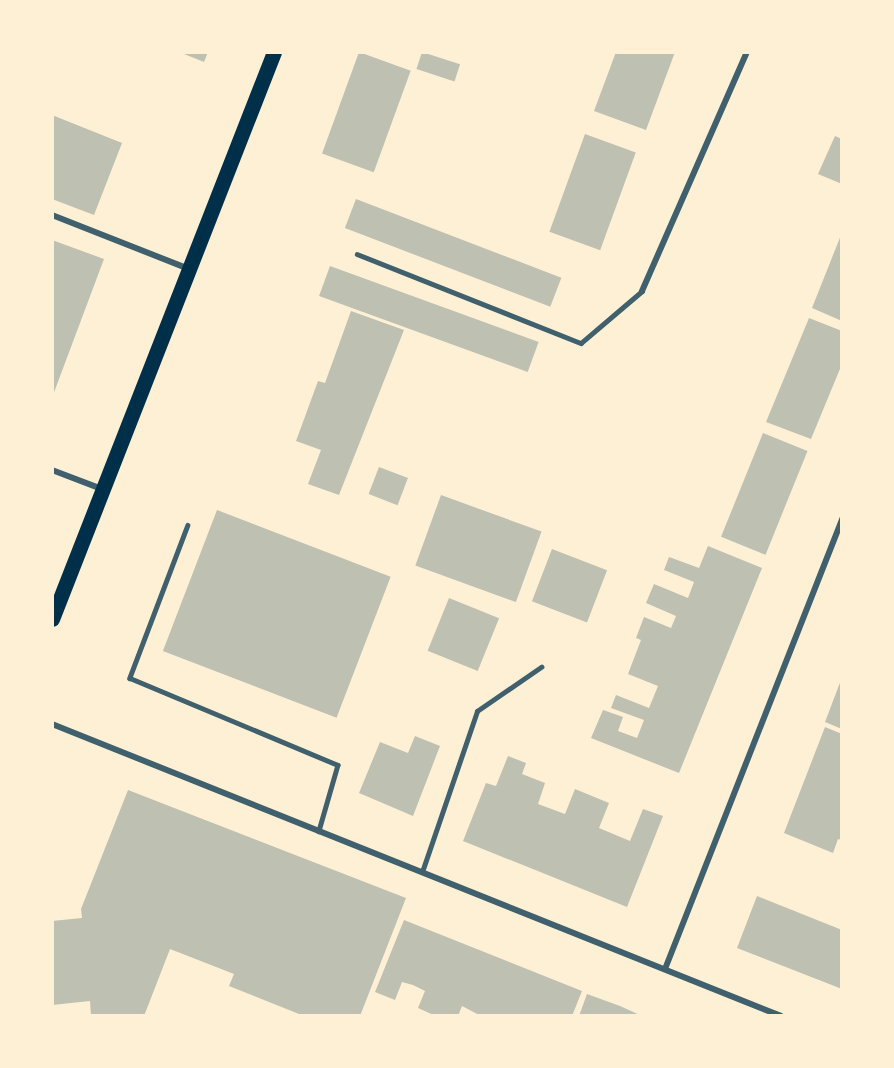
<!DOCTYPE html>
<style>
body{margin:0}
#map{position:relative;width:894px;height:1068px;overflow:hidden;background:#fdf0d5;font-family:"Fira Sans",sans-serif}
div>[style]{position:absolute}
.building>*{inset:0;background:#bec0b2;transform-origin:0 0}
.service>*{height:4.5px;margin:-2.25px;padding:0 2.25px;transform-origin:2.25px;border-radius:2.25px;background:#3f606c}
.minor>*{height:6px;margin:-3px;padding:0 3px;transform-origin:3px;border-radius:3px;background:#3f606c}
.primary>*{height:15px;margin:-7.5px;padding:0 7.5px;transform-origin:7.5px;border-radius:7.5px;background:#003049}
span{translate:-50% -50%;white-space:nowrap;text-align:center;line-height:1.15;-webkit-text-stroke:5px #fdf0d5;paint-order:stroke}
.frame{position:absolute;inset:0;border:54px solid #fdf0d5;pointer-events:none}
</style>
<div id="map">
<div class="building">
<i style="clip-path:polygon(179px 52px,208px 52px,204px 62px)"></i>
<i style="left:359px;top:52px;width:55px;height:108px;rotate:20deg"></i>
<i style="left:422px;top:52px;width:40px;height:18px;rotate:18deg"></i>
<i style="clip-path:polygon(616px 52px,675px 52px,646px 130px,594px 111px)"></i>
<i style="clip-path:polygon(52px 115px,122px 143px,94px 215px,52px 199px)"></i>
<i style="left:585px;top:134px;width:54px;height:104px;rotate:20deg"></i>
<i style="clip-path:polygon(835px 136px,842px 139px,842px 184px,818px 174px)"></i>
<i style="left:356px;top:199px;width:220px;height:31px;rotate:21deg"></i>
<i style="clip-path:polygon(841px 235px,842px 235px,842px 321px,812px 308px)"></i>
<i style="clip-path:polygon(52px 240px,104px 259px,53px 395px,52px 395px)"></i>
<i style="left:330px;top:266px;width:222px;height:32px;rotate:20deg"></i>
<i style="clip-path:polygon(351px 311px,404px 330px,339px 495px,308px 484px,321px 450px,296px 441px,318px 381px,325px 383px)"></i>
<i style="clip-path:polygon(809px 318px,842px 331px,842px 364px,811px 439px,766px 422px)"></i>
<i style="left:763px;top:433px;width:48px;height:112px;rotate:22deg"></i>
<i style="left:379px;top:467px;width:31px;height:29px;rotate:21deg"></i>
<i style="left:441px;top:495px;width:107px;height:75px;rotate:20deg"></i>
<i style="left:217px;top:510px;width:186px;height:151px;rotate:21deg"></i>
<i style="clip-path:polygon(708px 546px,762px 568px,679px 773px,591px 738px,603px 710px,623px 717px,618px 731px,637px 738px,644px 720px,611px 708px,616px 695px,649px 708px,658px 686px,628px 674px,641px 640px,636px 638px,644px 617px,671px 628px,676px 616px,646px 603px,654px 584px,688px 598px,694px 582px,664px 570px,669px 557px,699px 568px)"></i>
<i style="left:552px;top:549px;width:59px;height:56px;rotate:21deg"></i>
<i style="left:449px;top:598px;width:54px;height:57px;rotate:22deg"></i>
<i style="clip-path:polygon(841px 680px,842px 681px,842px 729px,825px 722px)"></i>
<i style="clip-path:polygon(825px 727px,842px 734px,842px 840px,838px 839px,833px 853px,784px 833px)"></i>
<i style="clip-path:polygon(415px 736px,440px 746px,413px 816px,359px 793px,380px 742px,408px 753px)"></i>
<i style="clip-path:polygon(508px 756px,526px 763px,522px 774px,545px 783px,538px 804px,565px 814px,575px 789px,609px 803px,599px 828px,630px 841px,643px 809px,663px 816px,627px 907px,463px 841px,486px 783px,496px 786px)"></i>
<i style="clip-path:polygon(128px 790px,406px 898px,360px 1016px,304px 1016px,229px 986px,234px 974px,170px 949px,144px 1016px,91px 1016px,90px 1001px,52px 1005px,52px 921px,82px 918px,81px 909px)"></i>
<i style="clip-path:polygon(757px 896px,842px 930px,842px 989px,737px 948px)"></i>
<i style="clip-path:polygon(404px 920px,582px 991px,572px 1016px,481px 1016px,462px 1006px,458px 1016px,436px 1016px,418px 1008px,425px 991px,413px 985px,402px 982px,395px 1000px,375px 992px)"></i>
<i style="clip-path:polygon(587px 994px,620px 1006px,642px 1016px,579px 1016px)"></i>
</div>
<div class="service">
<i style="left:357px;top:254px;width:241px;rotate:21.7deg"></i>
<i style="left:581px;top:343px;width:80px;rotate:-40.4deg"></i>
<i style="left:188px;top:525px;width:164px;rotate:110.8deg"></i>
<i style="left:130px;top:678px;width:225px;rotate:22.7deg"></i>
<i style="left:338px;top:765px;width:69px;rotate:106.1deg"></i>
<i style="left:422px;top:872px;width:170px;rotate:-71.1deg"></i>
<i style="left:477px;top:711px;width:78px;rotate:-34.5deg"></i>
</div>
<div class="minor">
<i style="left:52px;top:215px;width:147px;rotate:21.5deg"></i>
<i style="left:642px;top:291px;width:261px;rotate:-66.3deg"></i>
<i style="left:52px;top:470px;width:53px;rotate:20.8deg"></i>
<i style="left:52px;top:724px;width:785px;rotate:21.83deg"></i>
<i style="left:665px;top:969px;width:484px;rotate:-68.5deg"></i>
</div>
<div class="primary">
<i style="left:52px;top:619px;width:609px;rotate:-68.62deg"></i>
</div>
<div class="frame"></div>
</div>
